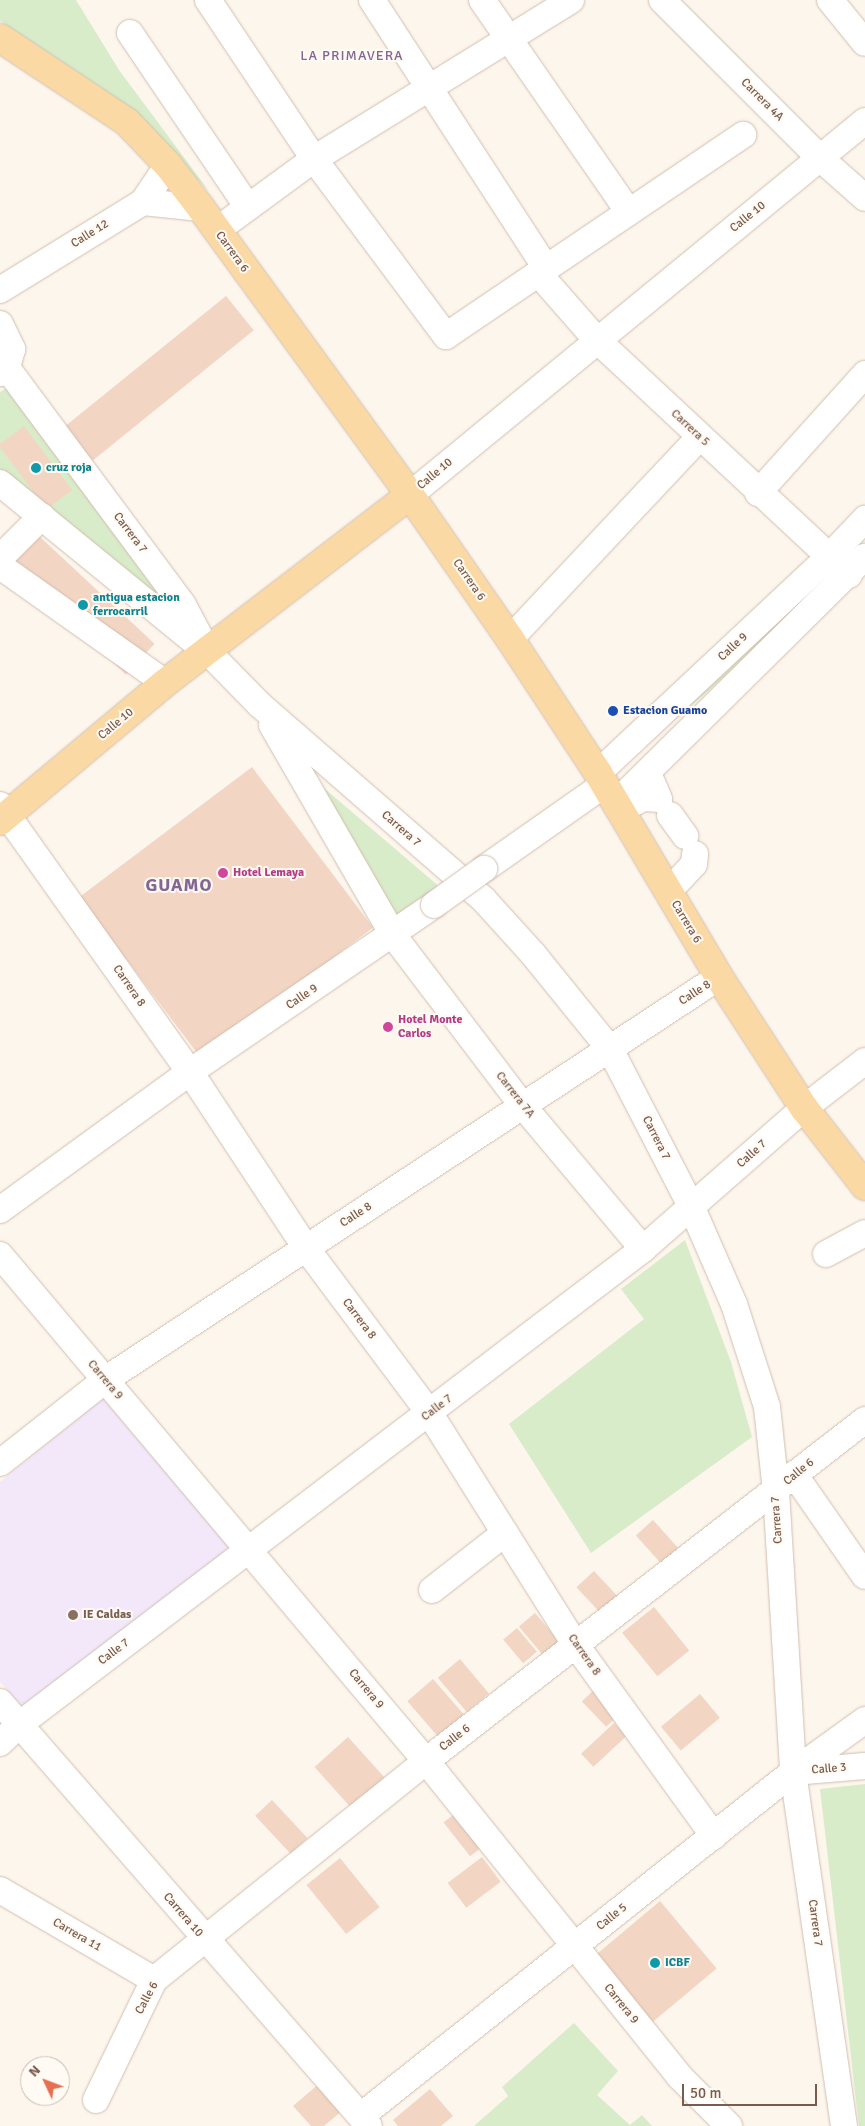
<!DOCTYPE html>
<style>
body{margin:0}
#map{position:relative;width:865px;height:2126px;overflow:hidden;background:#fdf6ec;font-family:Signika,sans-serif}
div>[style]{position:absolute}
.education>*{inset:0;background:#f3e8fa}
.green>*{inset:0;background:#d8ecc9;transform-origin:0 0}
.building>*{inset:0;background:#f3d5c3;transform-origin:0 0}
.roads{filter:drop-shadow(0 0 1px #d1beb0) drop-shadow(0 0 1px #d1beb0)}
.minor>*{height:26px;margin:-13px;padding:0 13px;transform-origin:13px;border-radius:13px;background:#fff}
.major>*{height:28px;margin:-14px;padding:0 14px;transform-origin:14px;border-radius:14px;background:#fbd9a5}
.bridges{filter:drop-shadow(0 0 1px #d1beb0) drop-shadow(0 0 1px #d1beb0)}
.minor-bridge>*{height:26px;margin:-13px;padding:0 13px;transform-origin:13px;border-radius:13px;background:#fff}
.dots>*{width:14px;height:14px;translate:-50% -50%;box-sizing:border-box;border:2px solid #fffaf3;border-radius:50%}
span{translate:-50% -50%;white-space:nowrap;text-align:center;line-height:1.15;-webkit-text-stroke:4px #fffaf3;paint-order:stroke}
.street-label{font-size:12px;color:#7a5c4d}
.culture-label{font-size:12px;color:#0d838f;font-weight:700}
.left{translate:0 -50%;text-align:left}
.transit-label{font-size:12px;color:#164399;font-weight:700}
.hotel-label{font-size:12px;color:#b23c85;font-weight:700}
.education-label{font-size:12px;color:#785e54;font-weight:700}
.neighbourhood-label{font-size:14px;color:#846695;letter-spacing:1px}
.district-label{font-size:18px;color:#846695;font-weight:700;letter-spacing:1px}
.north{position:absolute;left:20px;top:2056px;width:50px;height:50px;box-sizing:border-box;background:#fffaf3;border:1px solid #cabbb1;border-radius:50%;rotate:313deg;font-size:14px;font-weight:700;line-height:20px;text-align:center;color:#7a5c4d}
.north::after{content:'';display:block;margin:auto;width:18px;height:22px;background:#e76f51;clip-path:polygon(50% 0,100% 100%,50% 72%,0 100%)}
.scale{position:absolute;left:682px;top:2084px;width:135px;height:22px;box-sizing:border-box;border:2px solid #7a5c4d;border-top:0;padding-left:6px;font-size:15px;line-height:18px;white-space:nowrap;color:#7a5c4d;-webkit-text-stroke:4px #fffaf3;paint-order:stroke}
</style>
<div id="map">
<div class="education">
<i style="clip-path:polygon(106px 1396px,231px 1549px,25px 1709px,0 1682px,0 1482px)"></i>
</div>
<div class="green">
<i style="clip-path:polygon(0 0,76px 0,119px 70px,209px 191px,135px 115px,100px 87px,0 21px)"></i>
<i style="clip-path:polygon(7px 388px,207px 641px,0 481px,0 392px)"></i>
<i style="left:828px;top:563px;width:18px;height:266px;rotate:49deg"></i>
<i style="clip-path:polygon(290px 759px,441px 888px,394px 921px)"></i>
<i style="clip-path:polygon(685px 1240px,731px 1362px,752px 1437px,591px 1553px,509px 1424px,644px 1319px,621px 1289px)"></i>
<i style="clip-path:polygon(865px 1784px,865px 2126px,859px 2126px,820px 1789px)"></i>
<i style="clip-path:polygon(574px 2023px,618px 2071px,597px 2095px,630px 2125px,642px 2115px,652px 2126px,474px 2126px,508px 2096px,502px 2087px)"></i>
</div>
<div class="building">
<i style="left:226px;top:296px;width:44px;height:207px;rotate:51deg"></i>
<i style="left:24px;top:426px;width:80px;height:32px;rotate:53deg"></i>
<i style="left:39px;top:536px;width:158px;height:42px;rotate:43deg"></i>
<i style="left:252px;top:767px;width:201px;height:216px;rotate:53deg"></i>
<i style="left:653px;top:1520px;width:38px;height:23px;rotate:48deg"></i>
<i style="left:594px;top:1571px;width:34px;height:24px;rotate:47deg"></i>
<i style="left:654px;top:1607px;width:56px;height:41px;rotate:51deg"></i>
<i style="left:535px;top:1613px;width:38px;height:21px;rotate:50deg"></i>
<i style="left:517px;top:1628px;width:31px;height:18px;rotate:50deg"></i>
<i style="left:460px;top:1659px;width:45px;height:29px;rotate:50deg"></i>
<i style="left:433px;top:1679px;width:48px;height:34px;rotate:49deg"></i>
<i style="left:597px;top:1687px;width:35px;height:21px;rotate:46deg"></i>
<i style="left:700px;top:1694px;width:31px;height:51px;rotate:50deg"></i>
<i style="left:614px;top:1723px;width:18px;height:45px;rotate:47deg"></i>
<i style="left:348px;top:1737px;width:55px;height:45px;rotate:48deg"></i>
<i style="left:272px;top:1800px;width:52px;height:23px;rotate:47deg"></i>
<i style="left:457px;top:1812px;width:43px;height:17px;rotate:52deg"></i>
<i style="left:482px;top:1857px;width:31px;height:43px;rotate:53deg"></i>
<i style="left:340px;top:1858px;width:63px;height:43px;rotate:51deg"></i>
<i style="left:660px;top:1901px;width:88px;height:87px;rotate:50deg"></i>
<i style="clip-path:polygon(320px 2083px,343px 2110px,324px 2126px,311px 2126px,293px 2106px)"></i>
<i style="clip-path:polygon(430px 2089px,453px 2116px,441px 2126px,398px 2126px,393px 2120px)"></i>
</div>
<div class="roads">
<div class="minor">
<i style="left:208px;top:0;width:191px;rotate:56.3deg"></i>
<i style="left:314px;top:159px;width:221px;rotate:53.3deg"></i>
<i style="left:446px;top:336px;width:359px;rotate:-34.1deg"></i>
<i style="left:372px;top:0;width:320px;rotate:57deg"></i>
<i style="left:482px;top:0;width:258px;rotate:55.3deg"></i>
<i style="left:662px;top:0;width:223px;rotate:45deg"></i>
<i style="left:820px;top:158px;width:60px;rotate:41.6deg"></i>
<i style="left:830px;top:0;width:55px;rotate:50.9deg"></i>
<i style="left:130px;top:33px;width:210px;rotate:55.9deg"></i>
<i style="left:143px;top:202px;width:58px;rotate:5.9deg"></i>
<i style="left:217px;top:230px;width:120px;rotate:-36.2deg"></i>
<i style="left:314px;top:159px;width:302px;rotate:-31.7deg"></i>
<i style="left:538px;top:273px;width:88px;rotate:48.7deg"></i>
<i style="left:596px;top:339px;width:346px;rotate:43deg"></i>
<i style="left:0;top:290px;width:168px;rotate:-31.6deg"></i>
<i style="left:143px;top:202px;width:45px;rotate:-56deg"></i>
<i style="left:0;top:324px;width:28px;rotate:64deg"></i>
<i style="left:12px;top:349px;width:20px;rotate:105deg"></i>
<i style="left:7px;top:368px;width:9px;rotate:144deg"></i>
<i style="left:7px;top:368px;width:295px;rotate:53.4deg"></i>
<i style="left:183px;top:605px;width:53px;rotate:62deg"></i>
<i style="left:208px;top:652px;width:74px;rotate:45.5deg"></i>
<i style="left:260px;top:705px;width:297px;rotate:41deg"></i>
<i style="left:484px;top:900px;width:73px;rotate:47.8deg"></i>
<i style="left:533px;top:954px;width:122px;rotate:51deg"></i>
<i style="left:610px;top:1049px;width:179px;rotate:62.7deg"></i>
<i style="left:692px;top:1208px;width:105px;rotate:66.4deg"></i>
<i style="left:734px;top:1304px;width:108px;rotate:72.2deg"></i>
<i style="left:767px;top:1407px;width:84px;rotate:83.9deg"></i>
<i style="left:776px;top:1491px;width:282px;rotate:86.5deg"></i>
<i style="left:793px;top:1772px;width:358px;rotate:81.8deg"></i>
<i style="left:0;top:483px;width:261px;rotate:39.2deg"></i>
<i style="left:758px;top:493px;width:160px;rotate:-48deg"></i>
<i style="left:410px;top:495px;width:589px;rotate:-39.42deg"></i>
<i style="left:0;top:558px;width:59px;rotate:-45deg"></i>
<i style="left:0;top:566px;width:202px;rotate:35.3deg"></i>
<i style="left:510px;top:639px;width:277px;rotate:-46.8deg"></i>
<i style="left:272px;top:725px;width:242px;rotate:60deg"></i>
<i style="left:393px;top:935px;width:215px;rotate:52.8deg"></i>
<i style="left:523px;top:1106px;width:187px;rotate:50deg"></i>
<i style="left:598px;top:773px;width:315px;rotate:-43.1deg"></i>
<i style="left:828px;top:558px;width:54px;rotate:-46.5deg"></i>
<i style="left:616px;top:803px;width:350px;rotate:-44.7deg"></i>
<i style="left:0;top:805px;width:328px;rotate:54.6deg"></i>
<i style="left:190px;top:1072px;width:211px;rotate:56.6deg"></i>
<i style="left:306px;top:1248px;width:207px;rotate:53.2deg"></i>
<i style="left:430px;top:1414px;width:272px;rotate:57.8deg"></i>
<i style="left:575px;top:1644px;width:237px;rotate:54.1deg"></i>
<i style="left:620px;top:810px;width:27px;rotate:-27deg"></i>
<i style="left:644px;top:798px;width:15px;rotate:4deg"></i>
<i style="left:659px;top:799px;width:28px;rotate:-113deg"></i>
<i style="left:670px;top:815px;width:26px;rotate:54deg"></i>
<i style="left:484px;top:869px;width:148px;rotate:-35.1deg"></i>
<i style="left:668px;top:892px;width:38px;rotate:-47deg"></i>
<i style="left:694px;top:864px;width:10px;rotate:-84deg"></i>
<i style="left:0;top:1210px;width:235px;rotate:-36deg"></i>
<i style="left:190px;top:1072px;width:296px;rotate:-34.4deg"></i>
<i style="left:826px;top:1254px;width:44px;rotate:-28.3deg"></i>
<i style="left:0;top:1255px;width:661px;rotate:49.91deg"></i>
<i style="left:426px;top:1761px;width:404px;rotate:51.2deg"></i>
<i style="left:679px;top:2076px;width:71px;rotate:45deg"></i>
<i style="left:0;top:1463px;width:134px;rotate:-38.3deg"></i>
<i style="left:105px;top:1380px;width:734px;rotate:-33.28deg"></i>
<i style="left:794px;top:1474px;width:124px;rotate:55.2deg"></i>
<i style="left:432px;top:1590px;width:93px;rotate:-38deg"></i>
<i style="left:0;top:1702px;width:562px;rotate:48.97deg"></i>
<i style="left:0;top:1743px;width:28px;rotate:-44deg"></i>
<i style="left:20px;top:1724px;width:783px;rotate:-37.32deg"></i>
<i style="left:643px;top:1249px;width:214px;rotate:-41.2deg"></i>
<i style="left:804px;top:1108px;width:77px;rotate:-37.6deg"></i>
<i style="left:793px;top:1772px;width:72px;rotate:-4.8deg"></i>
<i style="left:0;top:1890px;width:178px;rotate:30.3deg"></i>
<i style="left:96px;top:2100px;width:133px;rotate:-64.2deg"></i>
<i style="left:154px;top:1980px;width:349px;rotate:-38.8deg"></i>
<i style="left:426px;top:1761px;width:556px;rotate:-37.84deg"></i>
<i style="left:361px;top:2116px;width:552px;rotate:-38.53deg"></i>
<i style="left:793px;top:1772px;width:89px;rotate:-35.8deg"></i>
</div>
<div class="major">
<i style="left:0;top:38px;width:152px;rotate:33.5deg"></i>
<i style="left:127px;top:122px;width:59px;rotate:46.4deg"></i>
<i style="left:168px;top:165px;width:54px;rotate:52.5deg"></i>
<i style="left:201px;top:208px;width:355px;rotate:53.9deg"></i>
<i style="left:410px;top:495px;width:175px;rotate:55.2deg"></i>
<i style="left:510px;top:639px;width:160px;rotate:56.7deg"></i>
<i style="left:598px;top:773px;width:237px;rotate:59.3deg"></i>
<i style="left:719px;top:977px;width:156px;rotate:57deg"></i>
<i style="left:804px;top:1108px;width:99px;rotate:52deg"></i>
<i style="left:0;top:821px;width:215px;rotate:-39.9deg"></i>
<i style="left:165px;top:683px;width:309px;rotate:-37.5deg"></i>
</div>
</div>
<div class="bridges">
<div class="minor-bridge">
<i style="left:434px;top:905px;width:62px;rotate:-35.8deg"></i>
</div>
</div>
<div class="dots">
<i style="left:36px;top:468px;background:#0f9aa8"></i>
<i style="left:83px;top:605px;background:#0f9aa8"></i>
<i style="left:613px;top:711px;background:#1a4fb4"></i>
<i style="left:223px;top:873px;background:#d1479c"></i>
<i style="left:388px;top:1027px;background:#d1479c"></i>
<i style="left:73px;top:1615px;background:#8d6e63"></i>
<i style="left:655px;top:1963px;background:#0f9aa8"></i>
</div>
<div class="street-label">
<span style="left:762px;top:100px;rotate:45deg">Carrera 4A</span>
<span style="left:748px;top:217px;rotate:-39deg">Calle 10</span>
<span style="left:90px;top:234px;rotate:-32deg">Calle 12</span>
<span style="left:232px;top:252px;rotate:54deg">Carrera 6</span>
<span style="left:690px;top:428px;rotate:43deg">Carrera 5</span>
<span style="left:435px;top:474px;rotate:-40deg">Calle 10</span>
<span style="left:130px;top:533px;rotate:53deg">Carrera 7</span>
<span style="left:469px;top:580px;rotate:55deg">Carrera 6</span>
<span style="left:733px;top:647px;rotate:-43deg">Calle 9</span>
<span style="left:116px;top:724px;rotate:-40deg">Calle 10</span>
<span style="left:401px;top:829px;rotate:41deg">Carrera 7</span>
<span style="left:686px;top:922px;rotate:59deg">Carrera 6</span>
<span style="left:129px;top:986px;rotate:55deg">Carrera 8</span>
<span style="left:695px;top:993px;rotate:-33deg">Calle 8</span>
<span style="left:302px;top:997px;rotate:-34deg">Calle 9</span>
<span style="left:515px;top:1095px;rotate:52deg">Carrera 7A</span>
<span style="left:656px;top:1138px;rotate:63deg">Carrera 7</span>
<span style="left:752px;top:1154px;rotate:-42deg">Calle 7</span>
<span style="left:356px;top:1215px;rotate:-33deg">Calle 8</span>
<span style="left:359px;top:1319px;rotate:53deg">Carrera 8</span>
<span style="left:105px;top:1380px;rotate:50deg">Carrera 9</span>
<span style="left:437px;top:1408px;rotate:-37deg">Calle 7</span>
<span style="left:799px;top:1472px;rotate:-39deg">Calle 6</span>
<span style="left:777px;top:1520px;rotate:-94deg">Carrera 7</span>
<span style="left:114px;top:1652px;rotate:-37deg">Calle 7</span>
<span style="left:584px;top:1655px;rotate:55deg">Carrera 8</span>
<span style="left:366px;top:1689px;rotate:50deg">Carrera 9</span>
<span style="left:455px;top:1738px;rotate:-38deg">Calle 6</span>
<span style="left:829px;top:1769px;rotate:-5deg">Calle 3</span>
<span style="left:183px;top:1915px;rotate:49deg">Carrera 10</span>
<span style="left:612px;top:1917px;rotate:-39deg">Calle 5</span>
<span style="left:815px;top:1923px;rotate:82deg">Carrera 7</span>
<span style="left:77px;top:1935px;rotate:30deg">Carrera 11</span>
<span style="left:147px;top:1998px;rotate:-62deg">Calle 6</span>
<span style="left:621px;top:2004px;rotate:51deg">Carrera 9</span>
</div>
<div class="culture-label">
<span class="left" style="left:46px;top:468px">cruz roja</span>
<span class="left" style="left:93px;top:605px">antigua estacion<br>ferrocarril</span>
<span class="left" style="left:665px;top:1963px">ICBF</span>
</div>
<div class="transit-label">
<span class="left" style="left:623px;top:711px">Estacion Guamo</span>
</div>
<div class="hotel-label">
<span class="left" style="left:233px;top:873px">Hotel Lemaya</span>
<span class="left" style="left:398px;top:1027px">Hotel Monte<br>Carlos</span>
</div>
<div class="education-label">
<span class="left" style="left:83px;top:1615px">IE Caldas</span>
</div>
<div class="neighbourhood-label">
<span style="left:352px;top:56px">LA PRIMAVERA</span>
</div>
<div class="district-label">
<span style="left:179px;top:885px">GUAMO</span>
</div>
<div class="north">N</div>
<div class="scale">50 m</div>
</div>
